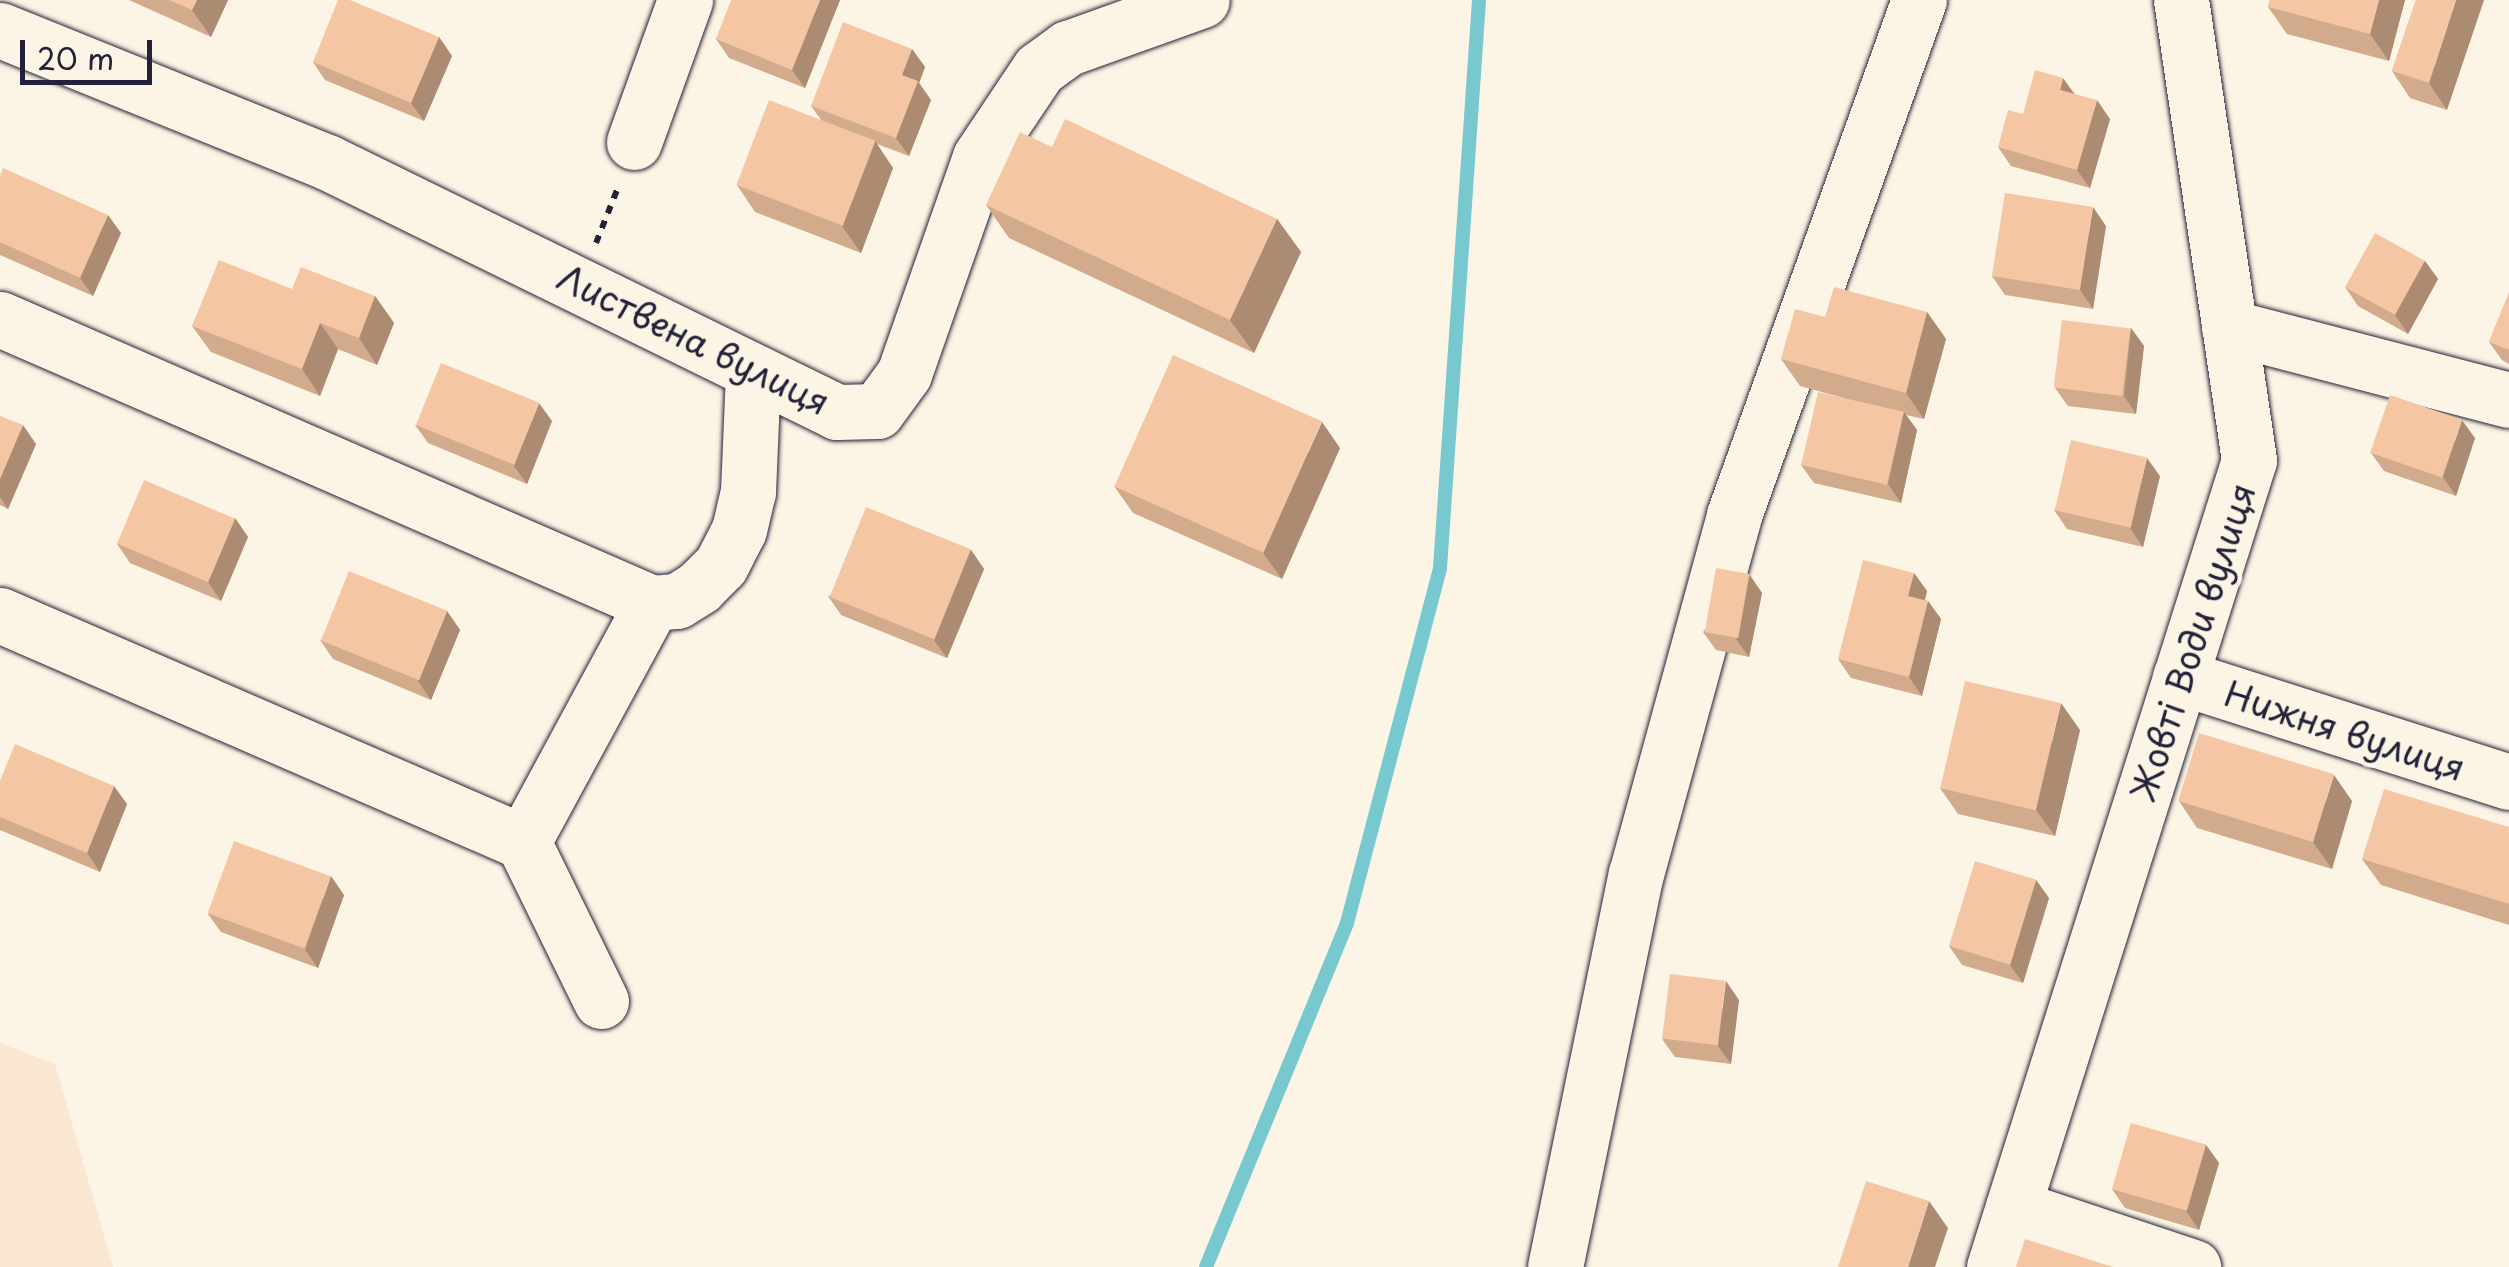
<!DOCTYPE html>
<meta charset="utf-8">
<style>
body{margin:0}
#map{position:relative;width:2509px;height:1267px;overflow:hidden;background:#fcf5e5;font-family:"Playpen Sans",sans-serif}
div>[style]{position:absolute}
.built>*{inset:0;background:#fae7d1}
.stream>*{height:14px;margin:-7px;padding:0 7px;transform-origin:7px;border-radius:7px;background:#77c8cf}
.path>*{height:6px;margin-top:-3px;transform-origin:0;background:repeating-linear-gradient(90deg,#22223b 0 8px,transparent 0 16px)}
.roads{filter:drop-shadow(0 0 2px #22223b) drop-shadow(0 0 2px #22223b)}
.minor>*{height:55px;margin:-27.5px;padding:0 27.5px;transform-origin:27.5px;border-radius:27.5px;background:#fcf5e5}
.wall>*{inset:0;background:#d2aa8c}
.shaded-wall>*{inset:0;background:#ab8b72}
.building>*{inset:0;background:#f4c6a3;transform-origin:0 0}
span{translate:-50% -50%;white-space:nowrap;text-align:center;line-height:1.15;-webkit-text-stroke:9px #fcf5e5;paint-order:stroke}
.street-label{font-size:35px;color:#22223b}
.scale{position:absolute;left:20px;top:40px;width:132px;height:45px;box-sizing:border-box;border:5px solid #22223b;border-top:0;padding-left:12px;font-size:30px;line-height:35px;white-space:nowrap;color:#22223b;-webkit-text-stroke:8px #fcf5e5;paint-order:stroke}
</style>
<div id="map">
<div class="built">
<i style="clip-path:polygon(0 1043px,55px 1064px,113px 1267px,0 1267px)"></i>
</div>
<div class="stream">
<i style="left:1206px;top:1267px;width:372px;rotate:-67.7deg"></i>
<i style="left:1347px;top:923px;width:367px;rotate:-75.3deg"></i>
<i style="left:1440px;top:568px;width:569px;rotate:-86.07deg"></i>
</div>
<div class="path">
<i style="left:596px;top:243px;width:62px;rotate:-68.4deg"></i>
</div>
<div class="roads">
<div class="minor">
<i style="left:0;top:30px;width:353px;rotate:22deg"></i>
<i style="left:327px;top:162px;width:568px;rotate:26.11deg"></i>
<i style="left:837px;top:412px;width:40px;rotate:-1.4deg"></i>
<i style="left:877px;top:411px;width:46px;rotate:-53.9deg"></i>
<i style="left:904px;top:374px;width:230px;rotate:-70.7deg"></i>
<i style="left:980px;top:157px;width:106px;rotate:-56.2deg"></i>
<i style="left:1039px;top:69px;width:36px;rotate:-36deg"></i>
<i style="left:1068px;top:48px;width:142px;rotate:-19.7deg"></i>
<i style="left:634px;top:142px;width:151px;rotate:-70.2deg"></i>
<i style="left:0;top:319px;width:711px;rotate:23.54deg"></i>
<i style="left:2229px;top:327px;width:289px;rotate:14.6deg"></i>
<i style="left:0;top:615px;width:570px;rotate:23.46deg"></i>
<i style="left:2180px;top:677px;width:345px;rotate:17.7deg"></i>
<i style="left:601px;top:1001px;width:177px;rotate:-116.1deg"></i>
<i style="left:523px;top:842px;width:272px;rotate:-61.6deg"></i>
<i style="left:652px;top:603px;width:25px;rotate:-5deg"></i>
<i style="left:677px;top:601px;width:26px;rotate:-32deg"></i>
<i style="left:699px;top:587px;width:31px;rotate:-45deg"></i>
<i style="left:721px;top:565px;width:39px;rotate:-63deg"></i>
<i style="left:739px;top:530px;width:39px;rotate:-77deg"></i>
<i style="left:748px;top:492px;width:119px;rotate:-87.6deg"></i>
<i style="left:2013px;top:1207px;width:190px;rotate:18.4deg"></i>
<i style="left:1555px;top:1267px;width:401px;rotate:-78.4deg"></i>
<i style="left:1636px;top:874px;width:372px;rotate:-74.7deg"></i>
<i style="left:1734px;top:515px;width:547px;rotate:-70.24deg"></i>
<i style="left:1994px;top:1267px;width:846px;rotate:-72.46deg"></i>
<i style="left:2249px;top:460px;width:465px;rotate:-98.4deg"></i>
</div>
</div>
<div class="wall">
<i style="clip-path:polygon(129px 0,228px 0,211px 37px)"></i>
<i style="clip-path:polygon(840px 0,805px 88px,729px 58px,716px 39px)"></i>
<i style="clip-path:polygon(2270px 0,2405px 0,2389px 61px,2287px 34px,2268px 7px)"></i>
<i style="clip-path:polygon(2416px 0,2447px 110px,2410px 98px,2392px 71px)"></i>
<i style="clip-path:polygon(439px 37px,452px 56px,424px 121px,325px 80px,313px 62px)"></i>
<i style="clip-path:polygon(912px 49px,925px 67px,919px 83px,931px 100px,909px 156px,877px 144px,893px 168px,861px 253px,755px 212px,737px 185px,822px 121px,811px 106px)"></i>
<i style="clip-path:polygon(2074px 94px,2110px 119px,2090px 188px,2011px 166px,1998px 147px,2023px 114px)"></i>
<i style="clip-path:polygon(1052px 147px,1277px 219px,1301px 252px,1254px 353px,1009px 238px,986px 205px)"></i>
<i style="clip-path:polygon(0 176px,121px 233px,93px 296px,0 255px)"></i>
<i style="clip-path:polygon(2106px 226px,2093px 309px,2005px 295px,1992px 276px)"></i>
<i style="clip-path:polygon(2425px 261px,2438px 279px,2408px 334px,2358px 306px,2345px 287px)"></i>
<i style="clip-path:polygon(292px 289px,375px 296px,394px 323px,377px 365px,338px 349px,320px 396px,211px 352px,192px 326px)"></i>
<i style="clip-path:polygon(2509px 293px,2509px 364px,2502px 360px,2489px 342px)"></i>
<i style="clip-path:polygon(1927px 312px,1946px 339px,1924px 419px,1906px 415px,1917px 430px,1901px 503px,1814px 483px,1801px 465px,1844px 398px,1800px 386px,1781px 359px,1825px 317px)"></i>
<i style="clip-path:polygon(2131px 328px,2144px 346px,2136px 414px,2068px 406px,2055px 388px)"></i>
<i style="clip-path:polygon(0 416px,36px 444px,8px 509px,0 505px)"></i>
<i style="clip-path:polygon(552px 421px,527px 484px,428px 443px,415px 425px)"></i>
<i style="clip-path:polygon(2475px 438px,2456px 496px,2384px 471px,2371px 453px)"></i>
<i style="clip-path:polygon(1340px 448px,1282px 579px,1133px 513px,1114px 486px)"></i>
<i style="clip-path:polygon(2160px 476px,2143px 547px,2067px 529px,2054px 510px)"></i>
<i style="clip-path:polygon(235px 518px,248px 537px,221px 601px,130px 563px,117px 544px)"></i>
<i style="clip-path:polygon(971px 550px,984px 569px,947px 658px,841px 615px,828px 596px)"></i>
<i style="clip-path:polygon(1914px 573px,1927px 591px,1925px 600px,1928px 601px,1941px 619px,1922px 696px,1851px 678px,1838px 659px)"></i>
<i style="clip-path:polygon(1749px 574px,1762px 593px,1749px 657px,1716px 650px,1703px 632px)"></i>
<i style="clip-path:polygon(447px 611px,460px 630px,431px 700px,333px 659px,320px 640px)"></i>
<i style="clip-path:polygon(2080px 730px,2055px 836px,1958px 814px,1940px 788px)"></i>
<i style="clip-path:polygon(0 781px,127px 804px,100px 872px,0 830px)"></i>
<i style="clip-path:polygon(2179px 801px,2352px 801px,2332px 869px,2197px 828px)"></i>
<i style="clip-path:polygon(2509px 827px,2509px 925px,2381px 885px,2362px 859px)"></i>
<i style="clip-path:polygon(2036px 880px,2049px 898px,2023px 983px,1962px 965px,1949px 946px)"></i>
<i style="clip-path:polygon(344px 895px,318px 968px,221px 932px,208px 914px)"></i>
<i style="clip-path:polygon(1739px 1000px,1731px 1064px,1675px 1057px,1662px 1039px)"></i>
<i style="clip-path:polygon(2206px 1145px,2219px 1163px,2199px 1230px,2125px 1208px,2112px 1189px)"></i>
</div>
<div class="shaded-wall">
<i style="clip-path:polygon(197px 0,228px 0,211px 37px,192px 10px)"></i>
<i style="clip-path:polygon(820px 0,840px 0,805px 88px,792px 70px)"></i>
<i style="clip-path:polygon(2379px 0,2405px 0,2389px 61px,2370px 34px)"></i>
<i style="clip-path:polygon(2456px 0,2484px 0,2447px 110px,2429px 83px)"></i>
<i style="clip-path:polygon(439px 37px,452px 56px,424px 121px,411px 103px)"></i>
<i style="clip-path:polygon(912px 49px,925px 67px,919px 83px,931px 100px,909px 156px,896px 138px,902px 75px)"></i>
<i style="clip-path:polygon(2063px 78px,2076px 96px,2060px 90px)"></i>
<i style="clip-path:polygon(2097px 100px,2110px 119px,2090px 188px,2077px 170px)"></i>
<i style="clip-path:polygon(875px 141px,893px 168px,861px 253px,842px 226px)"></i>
<i style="clip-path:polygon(2093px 207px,2106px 226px,2093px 309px,2080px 290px)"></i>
<i style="clip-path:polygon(108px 215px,121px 233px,93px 296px,80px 278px)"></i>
<i style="clip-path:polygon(1277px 219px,1301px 252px,1254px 353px,1230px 320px)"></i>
<i style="clip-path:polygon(2425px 261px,2438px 279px,2408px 334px,2395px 315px)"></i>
<i style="clip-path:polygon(375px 296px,394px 323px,377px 365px,359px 338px)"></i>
<i style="clip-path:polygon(1927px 312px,1946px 339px,1924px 419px,1906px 393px)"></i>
<i style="clip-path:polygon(320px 323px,338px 349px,320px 396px,302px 369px)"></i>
<i style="clip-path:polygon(2131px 328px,2144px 346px,2136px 414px,2124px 396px)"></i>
<i style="clip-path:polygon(539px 403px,552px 421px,527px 484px,514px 466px)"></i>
<i style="clip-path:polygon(1904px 412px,1917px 430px,1901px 503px,1888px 484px)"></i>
<i style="clip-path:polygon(2462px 420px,2475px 438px,2456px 496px,2443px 477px)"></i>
<i style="clip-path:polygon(1322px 422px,1340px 448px,1282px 579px,1263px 553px)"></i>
<i style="clip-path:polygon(23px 425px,36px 444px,8px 509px,0 497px,0 479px)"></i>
<i style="clip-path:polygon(2147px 458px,2160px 476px,2143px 547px,2130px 528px)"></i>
<i style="clip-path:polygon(235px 518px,248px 537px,221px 601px,208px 582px)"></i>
<i style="clip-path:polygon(971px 550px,984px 569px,947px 658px,934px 640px)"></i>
<i style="clip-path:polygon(1914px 573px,1927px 591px,1921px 614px,1908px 596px)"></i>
<i style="clip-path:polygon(1749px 574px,1762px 593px,1749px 657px,1736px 639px)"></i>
<i style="clip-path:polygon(1928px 601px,1941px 619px,1922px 696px,1909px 677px)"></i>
<i style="clip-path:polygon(447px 611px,460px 630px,431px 700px,418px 681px)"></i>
<i style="clip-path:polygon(2061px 703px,2080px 730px,2055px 836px,2036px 810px)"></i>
<i style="clip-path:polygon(2334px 775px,2352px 801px,2332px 869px,2313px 842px)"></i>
<i style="clip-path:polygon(114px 786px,127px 804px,100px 872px,87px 853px)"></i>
<i style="clip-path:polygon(331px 876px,344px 895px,318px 968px,305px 950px)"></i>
<i style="clip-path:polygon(2036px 880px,2049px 898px,2023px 983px,2010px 965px)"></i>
<i style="clip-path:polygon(1726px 981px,1739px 1000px,1731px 1064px,1718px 1046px)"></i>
<i style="clip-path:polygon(2206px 1145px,2219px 1163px,2199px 1230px,2186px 1211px)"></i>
<i style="clip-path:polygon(1929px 1201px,1948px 1228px,1935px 1267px,1908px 1267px)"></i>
</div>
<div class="building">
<i style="clip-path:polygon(169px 0,197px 0,192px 10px)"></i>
<i style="clip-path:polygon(338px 0,350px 0,439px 37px,411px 103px,313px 62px)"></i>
<i style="clip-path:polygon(731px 0,820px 0,792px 70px,716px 39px)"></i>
<i style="clip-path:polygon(2270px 0,2379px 0,2370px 34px,2268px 7px)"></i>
<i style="clip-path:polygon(2416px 0,2456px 0,2429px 83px,2392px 71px)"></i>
<i style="clip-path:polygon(843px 22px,912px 49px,902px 75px,918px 81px,896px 138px,811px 106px)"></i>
<i style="clip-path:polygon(2035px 70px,2063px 78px,2060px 90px,2097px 100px,2077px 170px,1998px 147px,2008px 110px,2023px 114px)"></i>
<i style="left:769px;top:100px;width:114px;height:91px;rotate:21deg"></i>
<i style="clip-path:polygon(1065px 119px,1277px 219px,1230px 320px,986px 205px,1020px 132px,1052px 147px)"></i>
<i style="clip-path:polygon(3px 168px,108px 215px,80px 278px,0 242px,0 176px)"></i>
<i style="left:2005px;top:193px;width:89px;height:84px;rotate:9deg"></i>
<i style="left:2375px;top:233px;width:57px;height:62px;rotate:29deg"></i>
<i style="clip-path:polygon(219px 260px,292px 289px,301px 267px,375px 296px,359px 338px,320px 323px,302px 369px,192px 326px)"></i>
<i style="clip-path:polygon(1834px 287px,1927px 312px,1906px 393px,1781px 359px,1795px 309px,1825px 317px)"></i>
<i style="clip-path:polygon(2509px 293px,2509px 350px,2489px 342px)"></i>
<i style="left:2062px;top:320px;width:69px;height:68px;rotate:7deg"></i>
<i style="left:1173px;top:355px;width:163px;height:144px;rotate:24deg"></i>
<i style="left:441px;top:363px;width:106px;height:67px;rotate:22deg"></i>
<i style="left:1818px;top:392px;width:88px;height:75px;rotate:13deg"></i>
<i style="left:2390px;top:395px;width:76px;height:61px;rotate:19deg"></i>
<i style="clip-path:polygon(0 416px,23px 425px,0 479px)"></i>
<i style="left:2071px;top:440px;width:78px;height:72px;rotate:13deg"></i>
<i style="left:144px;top:480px;width:99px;height:69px;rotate:23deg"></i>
<i style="left:866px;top:507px;width:113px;height:97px;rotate:22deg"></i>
<i style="clip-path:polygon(1863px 560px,1914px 573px,1908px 596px,1928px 601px,1909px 677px,1838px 659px)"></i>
<i style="left:1716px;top:568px;width:34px;height:65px;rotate:10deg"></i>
<i style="left:349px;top:571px;width:106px;height:75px;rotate:22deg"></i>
<i style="left:1965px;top:681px;width:98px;height:110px;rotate:13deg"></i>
<i style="left:2199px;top:733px;width:141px;height:71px;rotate:17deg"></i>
<i style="clip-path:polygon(15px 744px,114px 786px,87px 853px,0 817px,0 781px)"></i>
<i style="clip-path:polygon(2384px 789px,2509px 827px,2509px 904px,2362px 859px)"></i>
<i style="left:234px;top:841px;width:103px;height:77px;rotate:20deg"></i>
<i style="left:1975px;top:861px;width:64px;height:89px;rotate:17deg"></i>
<i style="left:1670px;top:974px;width:56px;height:65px;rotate:7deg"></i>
<i style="left:2131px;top:1123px;width:78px;height:69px;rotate:16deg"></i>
<i style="clip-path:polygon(1866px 1181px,1929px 1201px,1908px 1267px,1838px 1267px)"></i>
<i style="clip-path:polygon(2025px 1239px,2113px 1267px,2016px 1267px)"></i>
</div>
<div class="street-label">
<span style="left:694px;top:339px;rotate:26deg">Листвена вулиця</span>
<span style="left:2192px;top:642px;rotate:-72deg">Жовті Води вулиця</span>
<span style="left:2345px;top:730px;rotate:18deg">Нижня вулиця</span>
</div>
<div class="scale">20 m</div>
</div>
